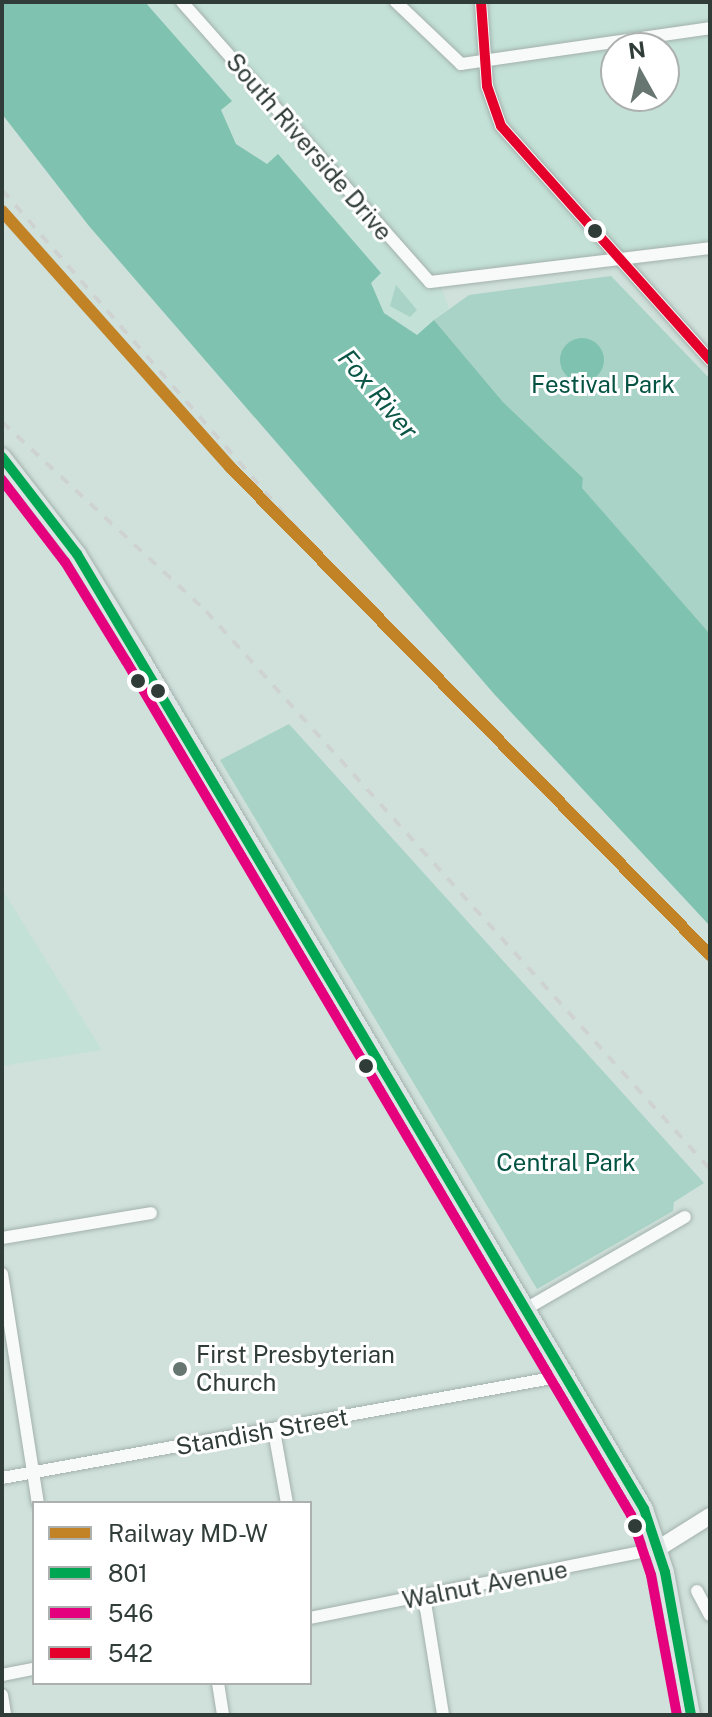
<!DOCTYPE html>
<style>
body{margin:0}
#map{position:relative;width:712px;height:1717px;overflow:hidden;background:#d0e1db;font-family:"Public Sans",sans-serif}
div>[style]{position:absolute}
.built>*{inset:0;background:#c3e1d7}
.green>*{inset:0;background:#a8d3c6}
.water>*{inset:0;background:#80c2b0}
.round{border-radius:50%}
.roads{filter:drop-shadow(0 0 2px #a3b1ac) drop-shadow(0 0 2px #a3b1ac)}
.street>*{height:12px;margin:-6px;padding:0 6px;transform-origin:6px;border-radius:6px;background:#f8fafa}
.secondary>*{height:16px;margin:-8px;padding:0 8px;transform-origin:8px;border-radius:8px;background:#f8fafa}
.primary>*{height:18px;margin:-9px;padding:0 9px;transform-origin:9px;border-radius:9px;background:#dbe5e3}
.rail>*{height:4px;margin-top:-2px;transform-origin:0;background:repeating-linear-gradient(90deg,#ced3d2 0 10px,transparent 0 20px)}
.bus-1>*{height:10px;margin:-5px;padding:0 5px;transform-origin:5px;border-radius:5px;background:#00a651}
.bus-2>*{height:10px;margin:-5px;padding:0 5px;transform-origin:5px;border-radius:5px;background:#e5007d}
.bus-3>*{height:10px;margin:-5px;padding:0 5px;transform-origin:5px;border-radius:5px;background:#e4002b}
.rail-1>*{height:12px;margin:-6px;padding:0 6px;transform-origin:6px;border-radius:6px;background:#c18325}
.dots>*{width:22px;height:22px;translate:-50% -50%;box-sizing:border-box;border:4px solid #fff;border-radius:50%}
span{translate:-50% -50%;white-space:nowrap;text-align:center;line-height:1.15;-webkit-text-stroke:6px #fff;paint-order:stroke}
.street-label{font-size:24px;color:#303c38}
.park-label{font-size:24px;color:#035242}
.poi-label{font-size:24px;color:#303c38}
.left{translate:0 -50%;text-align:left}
.water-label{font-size:26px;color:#0b5646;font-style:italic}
.frame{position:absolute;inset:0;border:4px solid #303c38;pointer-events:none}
.legend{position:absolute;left:32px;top:1501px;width:280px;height:184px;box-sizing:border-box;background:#fff;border:2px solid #acb1af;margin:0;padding:10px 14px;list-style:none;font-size:24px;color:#303c38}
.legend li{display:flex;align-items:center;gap:16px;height:40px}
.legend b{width:40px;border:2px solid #acb1af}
.north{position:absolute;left:600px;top:32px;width:80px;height:80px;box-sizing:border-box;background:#fff;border:2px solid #acb1af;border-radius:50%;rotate:352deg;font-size:22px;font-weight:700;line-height:32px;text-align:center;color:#303c38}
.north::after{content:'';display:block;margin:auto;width:28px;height:36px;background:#687671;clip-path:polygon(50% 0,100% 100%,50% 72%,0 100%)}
</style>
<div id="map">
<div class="built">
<i style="clip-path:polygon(evenodd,145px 2px,710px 2px,710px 248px,441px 286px,449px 308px,417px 335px,384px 313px,371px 283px,380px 273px,278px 155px,267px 164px,236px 144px,220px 110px,231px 101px,145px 2px,616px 48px,664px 48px,664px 96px,616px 96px,616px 48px)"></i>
<i style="clip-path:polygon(2px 889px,102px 1050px,2px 1066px)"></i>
</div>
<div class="green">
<i style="clip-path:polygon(611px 276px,710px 379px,710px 634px,581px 488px,583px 478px,503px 402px,434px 320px,469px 295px)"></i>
<i style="clip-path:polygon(396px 285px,417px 310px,410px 317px,390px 306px)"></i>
<i style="clip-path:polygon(289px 724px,704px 1183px,674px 1202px,673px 1211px,537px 1289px,220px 760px)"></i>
</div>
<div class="water">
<i style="clip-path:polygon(2px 2px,145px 2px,232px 101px,221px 110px,236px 144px,267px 164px,278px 154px,381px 273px,371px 283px,384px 313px,417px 335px,434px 320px,503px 402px,583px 478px,582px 488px,710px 634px,710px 926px,495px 695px,89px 226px,2px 114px)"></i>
<i class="round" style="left:560px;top:338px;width:44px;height:44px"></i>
</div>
<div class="roads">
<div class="street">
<i style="left:182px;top:2px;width:374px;rotate:48.5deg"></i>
<i style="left:430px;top:282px;width:282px;rotate:-6.9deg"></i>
<i style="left:396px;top:2px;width:90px;rotate:43.6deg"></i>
<i style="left:461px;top:64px;width:252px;rotate:-8.2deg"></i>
<i style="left:481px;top:2px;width:84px;rotate:85.9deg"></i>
<i style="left:487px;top:86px;width:42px;rotate:70.7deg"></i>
<i style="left:501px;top:126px;width:314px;rotate:48.2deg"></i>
<i style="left:2px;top:1238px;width:151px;rotate:-9.5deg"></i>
<i style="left:2px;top:1274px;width:232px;rotate:81.1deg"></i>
<i style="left:529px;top:1307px;width:180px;rotate:-30deg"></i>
<i style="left:274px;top:1431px;width:73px;rotate:79.8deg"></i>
<i style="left:2px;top:1478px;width:576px;rotate:-10.3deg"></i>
<i style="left:697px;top:1591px;width:27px;rotate:62deg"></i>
<i style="left:424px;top:1596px;width:121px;rotate:80.9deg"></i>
<i style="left:310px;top:1618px;width:356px;rotate:-11.3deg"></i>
<i style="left:2px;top:1675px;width:33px;rotate:-11deg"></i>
<i style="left:218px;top:1683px;width:32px;rotate:81deg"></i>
<i style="left:2px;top:1695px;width:20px;rotate:81deg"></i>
</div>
<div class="secondary">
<i style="left:659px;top:1548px;width:60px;rotate:-32.1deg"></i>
</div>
<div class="primary">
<i style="left:2px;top:457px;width:123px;rotate:52.3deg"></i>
<i style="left:77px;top:554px;width:117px;rotate:58.6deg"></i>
<i style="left:138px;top:654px;width:994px;rotate:59.38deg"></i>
<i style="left:644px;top:1509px;width:66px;rotate:71.6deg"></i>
<i style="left:665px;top:1572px;width:145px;rotate:79.7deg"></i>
</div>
</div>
<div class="rail">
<i style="left:2px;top:190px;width:537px;rotate:48.92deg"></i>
<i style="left:2px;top:422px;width:278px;rotate:42.8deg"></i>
<i style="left:206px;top:611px;width:752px;rotate:47.91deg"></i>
</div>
<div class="bus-1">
<i style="left:2px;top:457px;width:123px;rotate:52.3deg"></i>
<i style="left:77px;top:554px;width:1111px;rotate:59.3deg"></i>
<i style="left:644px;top:1509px;width:66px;rotate:71.6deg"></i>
<i style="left:665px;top:1572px;width:145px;rotate:79.7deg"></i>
</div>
<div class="bus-2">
<i style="left:2px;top:480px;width:103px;rotate:52.5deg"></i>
<i style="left:65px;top:562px;width:116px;rotate:58.4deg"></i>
<i style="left:126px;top:661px;width:992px;rotate:59.4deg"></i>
<i style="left:631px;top:1515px;width:63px;rotate:71.6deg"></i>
<i style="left:651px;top:1575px;width:142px;rotate:79.5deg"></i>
</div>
<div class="bus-3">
<i style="left:481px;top:2px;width:84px;rotate:85.9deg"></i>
<i style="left:487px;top:86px;width:42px;rotate:70.7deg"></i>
<i style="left:501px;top:126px;width:314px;rotate:48.2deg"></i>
</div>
<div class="rail-1">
<i style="left:2px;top:211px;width:343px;rotate:48.3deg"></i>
<i style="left:230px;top:467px;width:685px;rotate:45.47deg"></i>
</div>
<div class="dots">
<i style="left:595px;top:231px;background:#303c38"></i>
<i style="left:138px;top:681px;background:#303c38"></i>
<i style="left:158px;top:691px;background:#303c38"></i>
<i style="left:366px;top:1066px;background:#303c38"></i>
<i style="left:180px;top:1369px;background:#687671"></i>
<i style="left:635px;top:1526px;background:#303c38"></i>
</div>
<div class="street-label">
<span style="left:309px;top:147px;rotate:49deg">South Riverside Drive</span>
<span style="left:262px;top:1432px;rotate:-10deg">Standish Street</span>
<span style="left:485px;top:1585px;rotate:-11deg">Walnut Avenue</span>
</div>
<div class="park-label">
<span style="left:603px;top:385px">Festival Park</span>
<span style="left:566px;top:1163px">Central Park</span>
</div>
<div class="poi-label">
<span class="left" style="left:196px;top:1369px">First Presbyterian<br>Church</span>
</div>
<div class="water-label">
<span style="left:378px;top:394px;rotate:50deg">Fox River</span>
</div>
<div class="frame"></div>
<ul class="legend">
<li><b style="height:10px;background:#c18325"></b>Railway MD-W</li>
<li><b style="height:10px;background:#00a651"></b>801</li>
<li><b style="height:10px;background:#e5007d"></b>546</li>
<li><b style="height:10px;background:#e4002b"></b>542</li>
</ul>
<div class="north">N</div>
</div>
